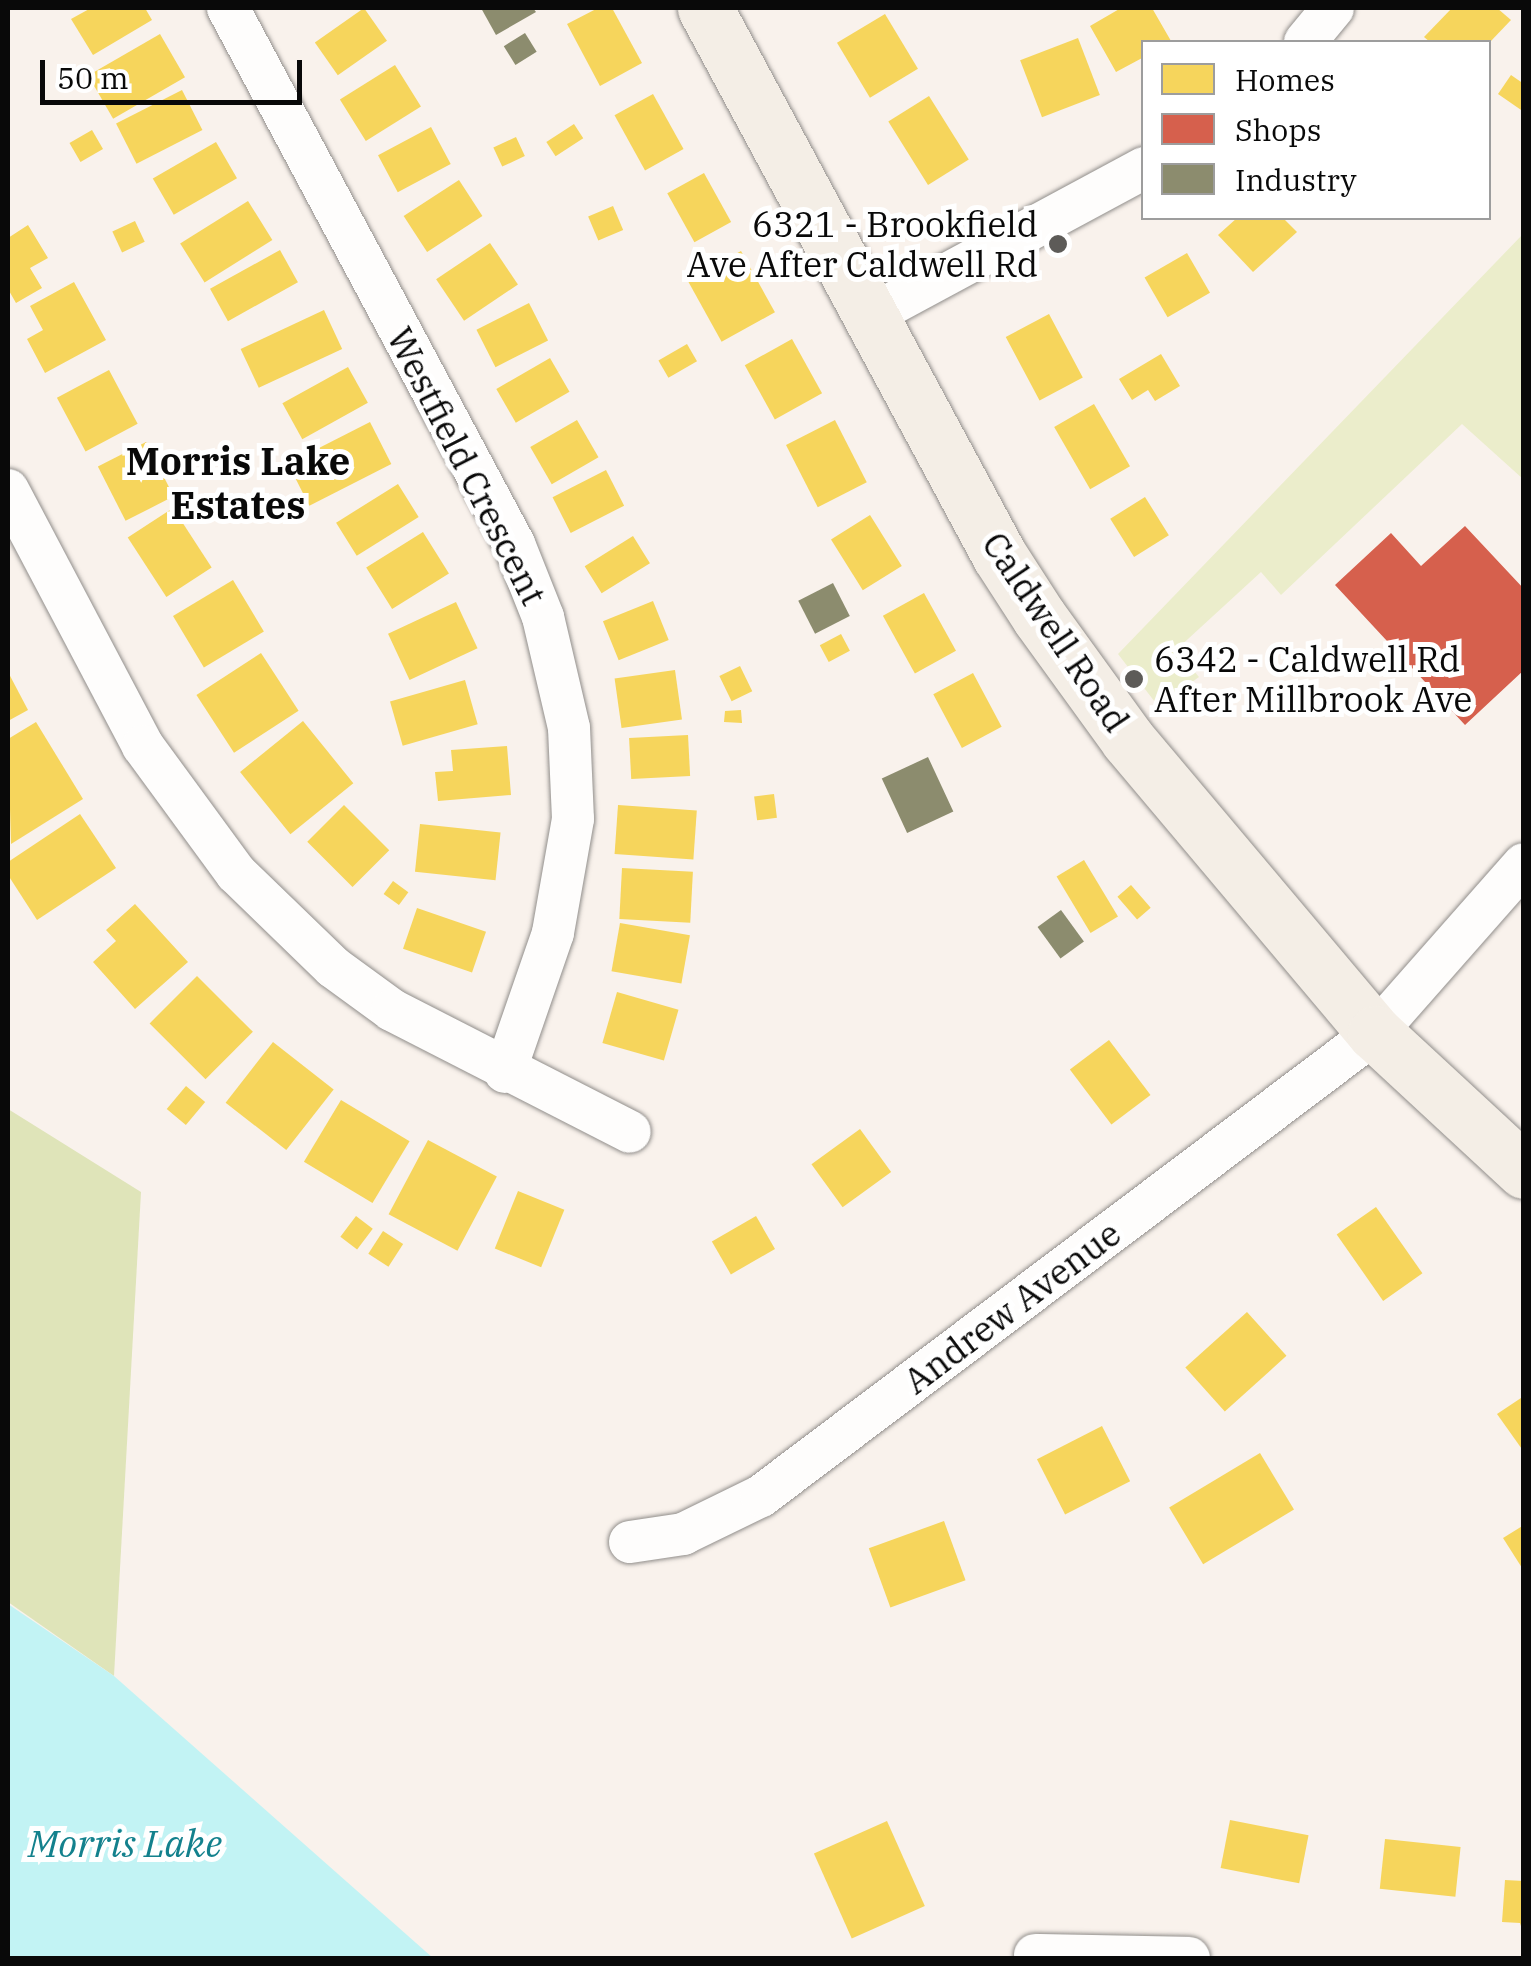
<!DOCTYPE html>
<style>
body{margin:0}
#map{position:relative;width:1531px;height:1966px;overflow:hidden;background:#f9f2ec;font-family:"IBM Plex Serif",serif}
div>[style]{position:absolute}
.green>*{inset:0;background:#ebedcb}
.forest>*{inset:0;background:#dfe4b9}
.water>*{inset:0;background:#c2f3f4}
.homes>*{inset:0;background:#f6d55c;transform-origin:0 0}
.shops>*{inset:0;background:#d6604d}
.industry>*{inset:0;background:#8c8c6e;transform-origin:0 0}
.roads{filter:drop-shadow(0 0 2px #918e8b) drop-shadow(0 0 2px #918e8b)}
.street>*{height:42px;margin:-21px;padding:0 21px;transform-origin:21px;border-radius:21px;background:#fefdfc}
.secondary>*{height:55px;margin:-27.5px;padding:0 27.5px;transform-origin:27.5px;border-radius:27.5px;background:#f4eee6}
.dots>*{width:28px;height:28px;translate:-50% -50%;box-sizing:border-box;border:5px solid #fff;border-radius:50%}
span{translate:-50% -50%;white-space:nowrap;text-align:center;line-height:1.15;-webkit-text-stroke:10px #fff;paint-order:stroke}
.poi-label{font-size:35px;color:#090909}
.right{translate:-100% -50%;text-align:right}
.left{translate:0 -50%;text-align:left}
.street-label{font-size:35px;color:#090909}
.neighbourhood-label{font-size:38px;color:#090909;font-weight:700}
.water-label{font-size:38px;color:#13818d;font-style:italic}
.frame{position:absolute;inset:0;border:10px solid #090909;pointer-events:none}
.legend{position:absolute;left:1141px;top:40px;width:350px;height:180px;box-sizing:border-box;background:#fff;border:2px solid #9d9d9d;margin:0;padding:12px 18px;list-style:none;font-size:30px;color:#090909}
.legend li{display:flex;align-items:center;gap:20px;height:50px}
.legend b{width:50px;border:2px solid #9d9d9d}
.scale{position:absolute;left:40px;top:60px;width:262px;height:45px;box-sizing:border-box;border:5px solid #090909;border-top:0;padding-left:12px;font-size:30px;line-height:35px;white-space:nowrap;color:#090909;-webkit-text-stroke:8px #fff;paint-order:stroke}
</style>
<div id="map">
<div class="green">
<i style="clip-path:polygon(1523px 234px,1523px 479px,1462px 424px,1281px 595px,1261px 572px,1176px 650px,1199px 677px,1158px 706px,1118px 654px)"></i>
</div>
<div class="forest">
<i style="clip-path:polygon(8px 1109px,141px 1192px,114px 1676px,8px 1602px)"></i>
</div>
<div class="water">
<i style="clip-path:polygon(8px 1604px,114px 1676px,433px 1958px,8px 1958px)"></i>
</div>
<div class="homes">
<i style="clip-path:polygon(91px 8px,145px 8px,152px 20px,93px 55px,71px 19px)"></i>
<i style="left:364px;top:8px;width:40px;height:60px;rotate:55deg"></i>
<i style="clip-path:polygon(598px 8px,612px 8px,642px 63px,600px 86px,567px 24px)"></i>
<i style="clip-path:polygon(1121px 8px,1152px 8px,1171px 41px,1144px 42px,1144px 57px,1116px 72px,1090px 26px)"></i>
<i style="clip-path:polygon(1452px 8px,1497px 8px,1511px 20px,1490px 42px,1430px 42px,1424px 37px)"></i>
<i style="left:885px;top:14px;width:64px;height:56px;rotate:59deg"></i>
<i style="left:160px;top:34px;width:50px;height:83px;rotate:60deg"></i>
<i style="left:1078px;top:38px;width:61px;height:62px;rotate:69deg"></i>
<i style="left:395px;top:65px;width:49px;height:65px;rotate:58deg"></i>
<i style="clip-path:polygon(1511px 75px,1524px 84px,1524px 112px,1498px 94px)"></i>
<i style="left:182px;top:90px;width:45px;height:74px;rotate:63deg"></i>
<i style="left:653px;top:94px;width:63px;height:44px;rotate:61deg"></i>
<i style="left:929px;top:96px;width:75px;height:48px;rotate:58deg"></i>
<i style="left:574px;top:124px;width:17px;height:33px;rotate:57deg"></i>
<i style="left:431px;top:127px;width:42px;height:60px;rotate:62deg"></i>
<i style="left:92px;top:130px;width:22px;height:26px;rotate:60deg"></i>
<i style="left:516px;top:137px;width:21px;height:25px;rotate:65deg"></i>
<i style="left:216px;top:142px;width:42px;height:73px;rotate:60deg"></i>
<i style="left:704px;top:173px;width:56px;height:42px;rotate:61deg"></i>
<i style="left:459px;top:180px;width:43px;height:66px;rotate:57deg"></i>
<i style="left:248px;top:201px;width:46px;height:80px;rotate:58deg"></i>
<i style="left:613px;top:206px;width:26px;height:27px;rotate:67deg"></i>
<i style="clip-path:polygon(1237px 218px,1283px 218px,1297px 232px,1253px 272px,1218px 235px)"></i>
<i style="left:135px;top:221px;width:23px;height:25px;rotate:65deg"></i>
<i style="clip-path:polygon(28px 225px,48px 258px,30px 268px,42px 288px,16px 303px,8px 289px,8px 238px)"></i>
<i style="left:490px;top:243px;width:50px;height:65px;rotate:56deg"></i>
<i style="left:280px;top:250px;width:37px;height:80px;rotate:61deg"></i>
<i style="left:741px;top:251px;width:70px;height:61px;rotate:61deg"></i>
<i style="left:1187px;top:253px;width:46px;height:49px;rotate:60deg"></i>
<i style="clip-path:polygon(74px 282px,106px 340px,45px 373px,27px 339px,43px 330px,30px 306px)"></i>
<i style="left:529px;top:303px;width:42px;height:59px;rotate:63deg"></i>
<i style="left:324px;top:310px;width:43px;height:92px;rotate:65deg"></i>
<i style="left:1049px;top:314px;width:72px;height:49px;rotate:62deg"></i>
<i style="left:792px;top:339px;width:62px;height:54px;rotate:61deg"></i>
<i style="left:687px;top:344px;width:20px;height:33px;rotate:60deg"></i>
<i style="clip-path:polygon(1161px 354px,1180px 386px,1155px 401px,1148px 390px,1132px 400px,1119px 379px)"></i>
<i style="left:550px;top:358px;width:39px;height:62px;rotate:60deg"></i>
<i style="left:348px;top:367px;width:41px;height:75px;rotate:61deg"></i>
<i style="left:109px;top:370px;width:61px;height:59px;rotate:62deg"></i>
<i style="left:1094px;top:404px;width:72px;height:46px;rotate:60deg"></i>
<i style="left:577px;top:420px;width:43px;height:54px;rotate:60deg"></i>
<i style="left:835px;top:420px;width:70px;height:55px;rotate:63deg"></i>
<i style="left:370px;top:422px;width:47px;height:92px;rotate:63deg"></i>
<i style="left:146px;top:442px;width:61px;height:54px;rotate:63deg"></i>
<i style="left:606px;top:470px;width:40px;height:60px;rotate:63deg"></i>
<i style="left:398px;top:484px;width:39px;height:73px;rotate:58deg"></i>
<i style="left:1145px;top:497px;width:45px;height:41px;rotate:58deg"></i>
<i style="left:173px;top:508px;width:71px;height:54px;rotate:57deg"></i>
<i style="left:870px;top:515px;width:60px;height:46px;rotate:58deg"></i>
<i style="left:423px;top:532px;width:49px;height:67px;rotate:58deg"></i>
<i style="left:633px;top:536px;width:32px;height:57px;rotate:58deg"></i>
<i style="left:233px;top:580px;width:60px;height:70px;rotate:59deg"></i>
<i style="left:924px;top:593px;width:66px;height:47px;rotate:61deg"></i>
<i style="left:653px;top:601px;width:42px;height:54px;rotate:68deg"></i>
<i style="left:456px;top:602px;width:51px;height:75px;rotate:65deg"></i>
<i style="left:841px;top:634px;width:19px;height:24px;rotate:62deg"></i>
<i style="left:261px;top:653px;width:69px;height:77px;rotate:57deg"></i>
<i style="left:740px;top:666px;width:28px;height:23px;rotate:64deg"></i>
<i style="left:675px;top:670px;width:50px;height:61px;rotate:82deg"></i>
<i style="clip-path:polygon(8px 672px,28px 710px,8px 721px)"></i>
<i style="left:973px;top:673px;width:61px;height:45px;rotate:62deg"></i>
<i style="left:465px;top:680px;width:46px;height:78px;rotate:74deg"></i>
<i style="clip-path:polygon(741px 710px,742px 723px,724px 722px,725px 711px)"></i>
<i style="left:303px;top:721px;width:80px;height:81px;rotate:51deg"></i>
<i style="clip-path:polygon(36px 722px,83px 799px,11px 844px,8px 739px)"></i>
<i style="left:688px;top:735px;width:41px;height:59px;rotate:87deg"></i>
<i style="clip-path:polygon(507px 746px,511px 795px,438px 801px,435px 772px,453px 771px,451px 750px)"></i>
<i style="left:774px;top:794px;width:24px;height:20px;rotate:83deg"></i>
<i style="left:344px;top:805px;width:64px;height:52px;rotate:45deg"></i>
<i style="left:618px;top:805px;width:79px;height:49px;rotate:4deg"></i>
<i style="clip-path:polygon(80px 814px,116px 868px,37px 920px,8px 875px,8px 862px)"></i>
<i style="left:420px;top:824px;width:81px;height:48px;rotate:6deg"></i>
<i style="left:1084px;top:860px;width:66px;height:32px;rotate:59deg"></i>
<i style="left:622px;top:868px;width:71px;height:51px;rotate:3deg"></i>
<i style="left:393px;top:881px;width:19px;height:16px;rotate:36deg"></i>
<i style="left:1131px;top:885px;width:30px;height:18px;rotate:49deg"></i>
<i style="clip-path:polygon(135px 904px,188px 962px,135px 1009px,93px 962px,116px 941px,106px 930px)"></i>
<i style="left:417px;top:908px;width:73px;height:43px;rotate:19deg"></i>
<i style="left:620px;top:923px;width:71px;height:49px;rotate:10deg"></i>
<i style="left:197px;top:976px;width:79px;height:67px;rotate:45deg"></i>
<i style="left:617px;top:992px;width:64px;height:53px;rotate:16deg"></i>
<i style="left:1109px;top:1040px;width:69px;height:49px;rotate:53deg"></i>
<i style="left:273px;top:1042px;width:77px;height:77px;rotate:38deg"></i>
<i style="left:186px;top:1086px;width:25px;height:30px;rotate:40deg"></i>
<i style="left:341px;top:1100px;width:80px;height:72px;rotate:31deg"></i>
<i style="left:860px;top:1129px;width:53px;height:60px;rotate:54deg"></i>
<i style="left:428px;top:1140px;width:78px;height:84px;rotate:28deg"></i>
<i style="left:518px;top:1191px;width:50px;height:62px;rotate:22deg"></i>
<i style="left:1376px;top:1207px;width:81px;height:48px;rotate:55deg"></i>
<i style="left:356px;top:1216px;width:21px;height:26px;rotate:37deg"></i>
<i style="left:756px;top:1216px;width:38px;height:51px;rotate:60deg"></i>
<i style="left:383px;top:1231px;width:24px;height:27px;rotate:33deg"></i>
<i style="left:1247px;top:1312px;width:59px;height:83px;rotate:48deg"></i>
<i style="clip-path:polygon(1524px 1396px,1524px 1452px,1497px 1414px)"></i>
<i style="left:1102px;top:1426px;width:62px;height:73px;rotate:63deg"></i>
<i style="left:1260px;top:1453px;width:66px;height:106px;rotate:59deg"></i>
<i style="left:944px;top:1521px;width:63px;height:80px;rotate:70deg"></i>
<i style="clip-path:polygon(1524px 1525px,1524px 1571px,1503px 1538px)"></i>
<i style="left:1230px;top:1820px;width:80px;height:49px;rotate:11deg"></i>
<i style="left:887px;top:1821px;width:93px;height:80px;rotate:66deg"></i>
<i style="left:1385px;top:1839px;width:76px;height:50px;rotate:6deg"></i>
<i style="clip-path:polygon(1505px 1880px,1524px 1881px,1524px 1936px,1520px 1923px,1502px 1922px)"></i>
</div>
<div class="shops">
<i style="clip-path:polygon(1465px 526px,1524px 589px,1524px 670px,1465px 725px,1335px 585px,1391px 533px,1421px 566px)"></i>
</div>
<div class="industry">
<i style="clip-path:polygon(481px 8px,533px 8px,536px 12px,496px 35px)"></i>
<i style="left:525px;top:33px;width:22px;height:25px;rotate:58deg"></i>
<i style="left:833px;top:583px;width:37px;height:39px;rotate:63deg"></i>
<i style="left:928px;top:757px;width:60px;height:51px;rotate:65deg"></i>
<i style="left:1061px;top:910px;width:39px;height:29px;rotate:54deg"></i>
</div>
<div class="roads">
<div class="street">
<i style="left:228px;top:8px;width:608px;rotate:61.92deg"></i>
<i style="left:514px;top:544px;width:79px;rotate:68.3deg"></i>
<i style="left:543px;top:617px;width:114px;rotate:76.8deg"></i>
<i style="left:569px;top:728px;width:91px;rotate:87.5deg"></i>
<i style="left:573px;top:819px;width:116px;rotate:100deg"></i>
<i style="left:553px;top:933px;width:147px;rotate:109.1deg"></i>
<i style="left:1305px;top:42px;width:44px;rotate:-50.5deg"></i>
<i style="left:873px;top:314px;width:308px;rotate:-28.3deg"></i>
<i style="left:8px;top:490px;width:289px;rotate:62.2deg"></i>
<i style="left:143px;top:746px;width:157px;rotate:53.8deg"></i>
<i style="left:236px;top:873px;width:135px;rotate:44.1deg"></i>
<i style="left:333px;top:967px;width:73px;rotate:36.1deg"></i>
<i style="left:392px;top:1010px;width:267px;rotate:27.1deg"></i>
<i style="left:630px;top:1542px;width:54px;rotate:-8.6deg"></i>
<i style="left:683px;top:1534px;width:87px;rotate:-26deg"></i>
<i style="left:761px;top:1496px;width:769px;rotate:-37.02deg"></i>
<i style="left:1375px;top:1033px;width:225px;rotate:-48.6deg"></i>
<i style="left:1035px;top:1955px;width:154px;rotate:1.1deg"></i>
</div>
<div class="secondary">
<i style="left:705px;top:8px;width:621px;rotate:61.74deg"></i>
<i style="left:999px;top:555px;width:74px;rotate:57.2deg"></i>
<i style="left:1039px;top:617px;width:152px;rotate:54.1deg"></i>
<i style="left:1128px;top:740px;width:383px;rotate:49.9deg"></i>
<i style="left:1375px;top:1033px;width:203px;rotate:42.8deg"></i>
</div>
</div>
<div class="dots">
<i style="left:1058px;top:244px;background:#5d5b58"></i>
<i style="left:1134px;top:679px;background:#5d5b58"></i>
</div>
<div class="poi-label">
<span class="right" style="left:1038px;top:244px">6321 - Brookfield<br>Ave After Caldwell Rd</span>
<span class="left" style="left:1154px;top:679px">6342 - Caldwell Rd<br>After Millbrook Ave</span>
</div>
<div class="street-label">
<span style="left:467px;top:466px;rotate:63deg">Westfield Crescent</span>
<span style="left:1056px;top:632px;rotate:56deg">Caldwell Road</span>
<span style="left:1012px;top:1307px;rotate:-37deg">Andrew Avenue</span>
</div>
<div class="neighbourhood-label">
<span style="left:238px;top:483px">Morris Lake<br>Estates</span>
</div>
<div class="water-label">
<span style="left:125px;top:1843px">Morris Lake</span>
</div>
<div class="frame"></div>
<ul class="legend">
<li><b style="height:28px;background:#f6d55c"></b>Homes</li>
<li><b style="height:28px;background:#d6604d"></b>Shops</li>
<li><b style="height:28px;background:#8c8c6e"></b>Industry</li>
</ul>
<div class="scale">50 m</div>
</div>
